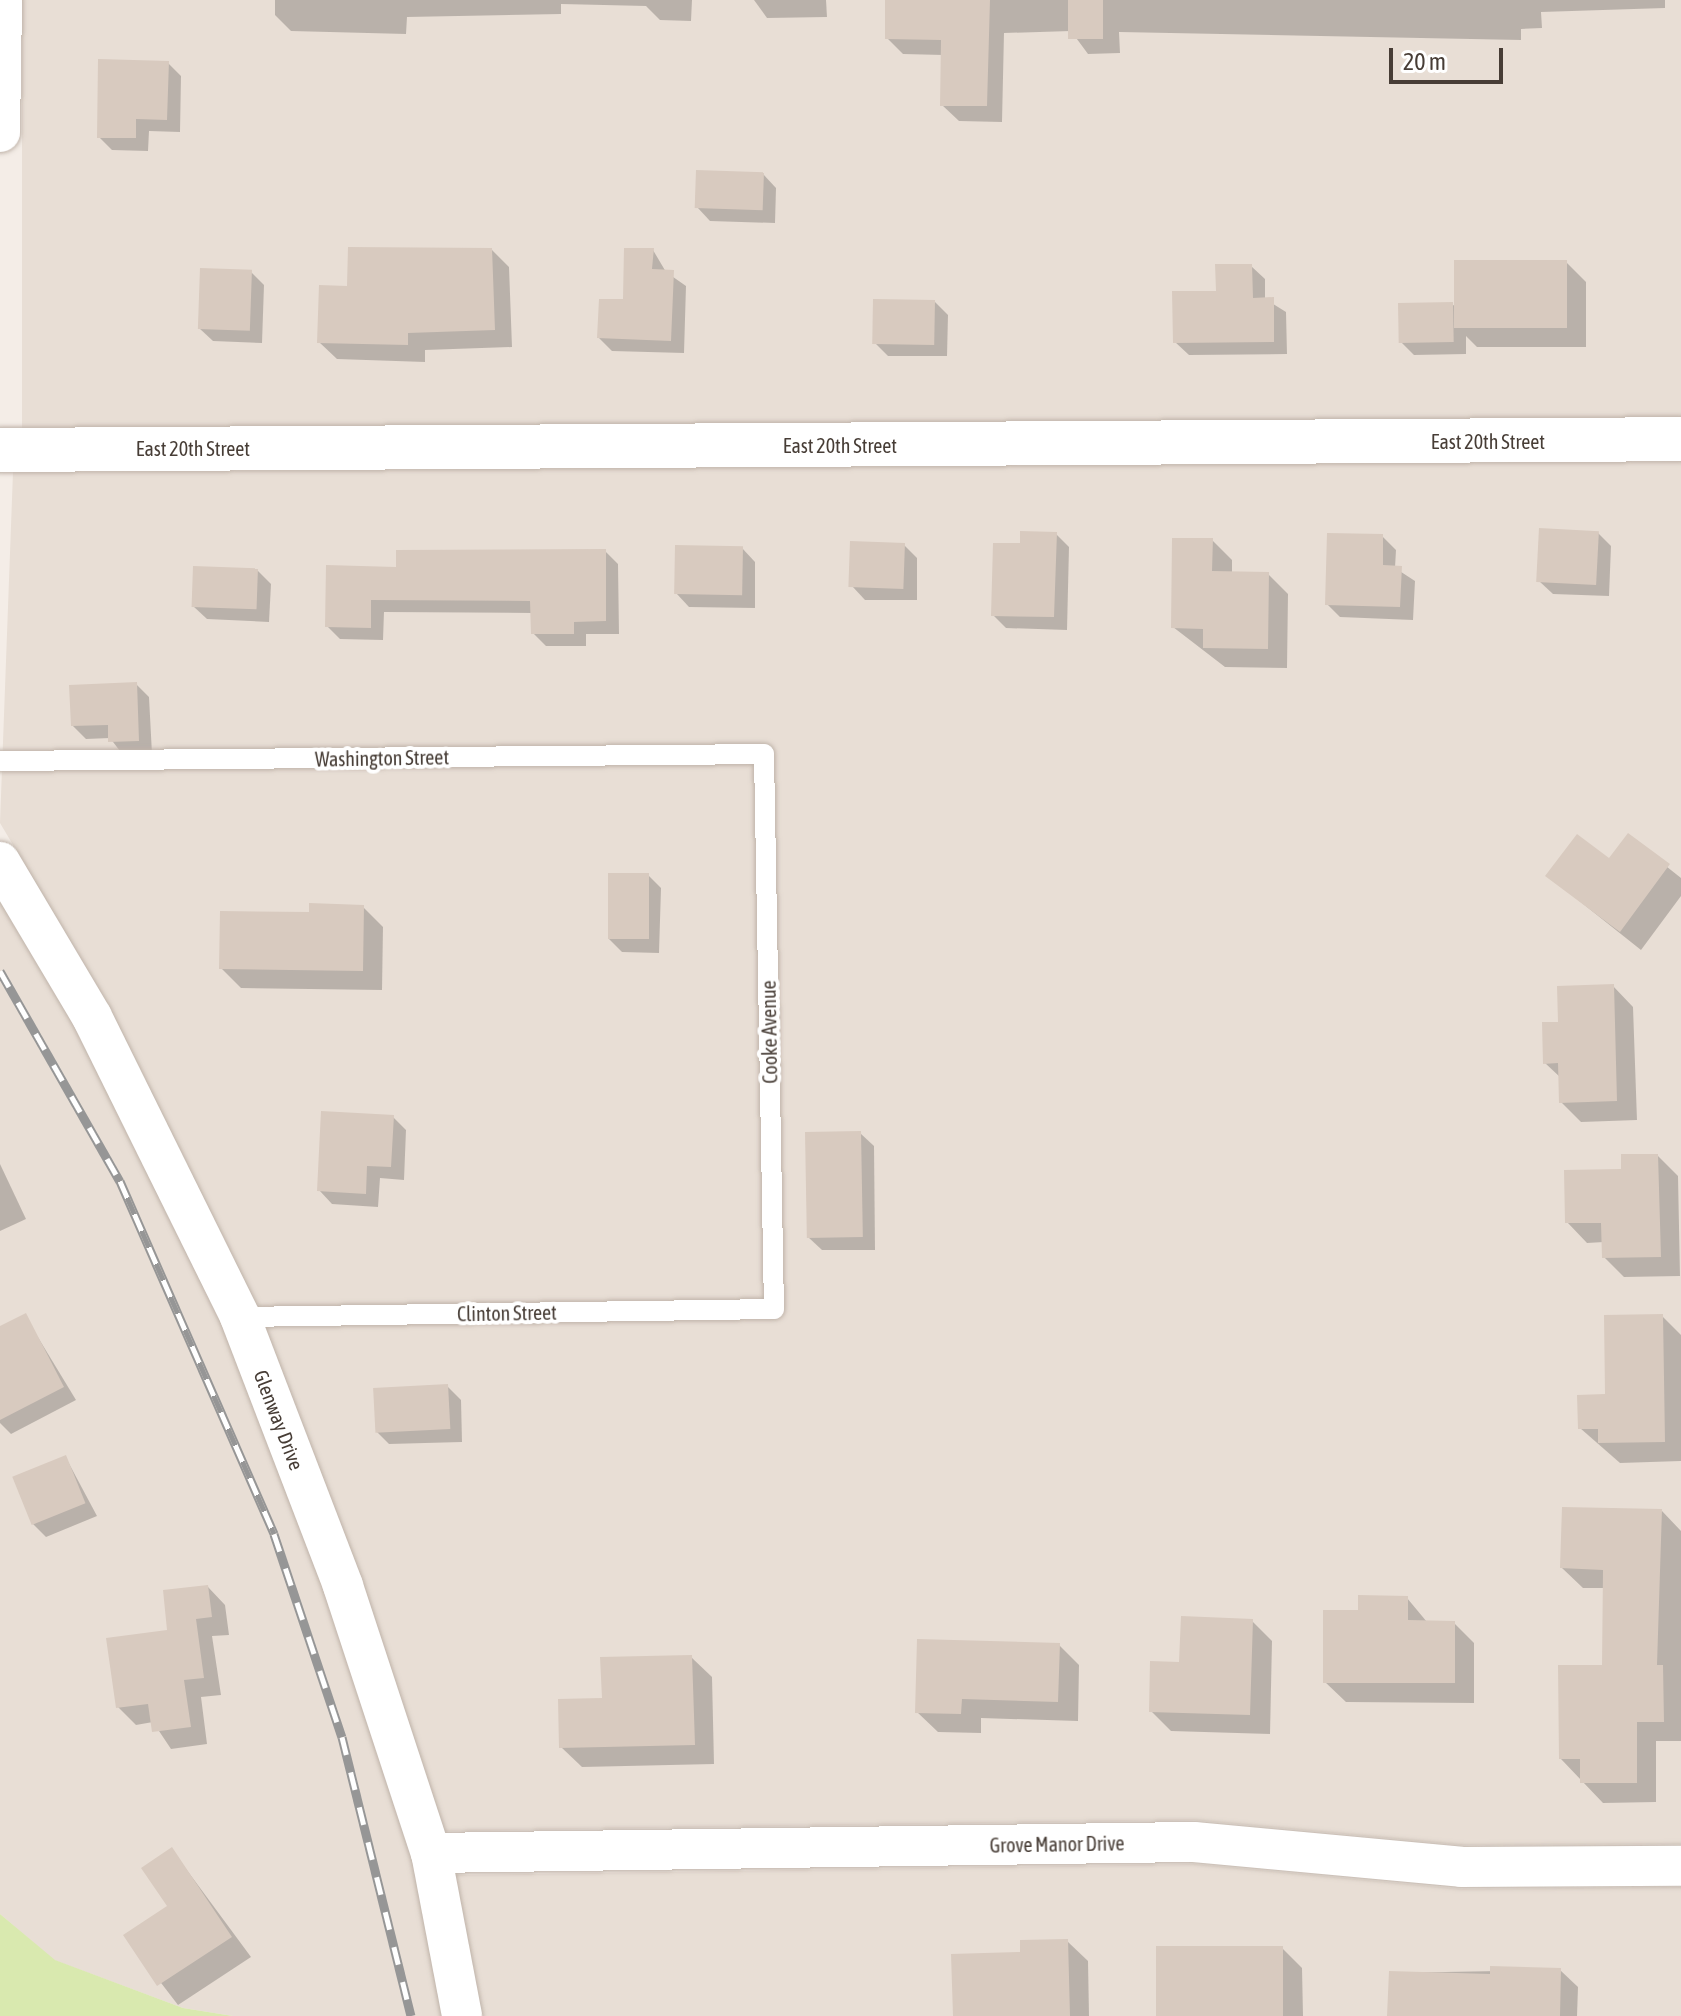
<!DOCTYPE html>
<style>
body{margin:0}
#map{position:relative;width:1681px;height:2016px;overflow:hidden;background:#f4ede7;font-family:"Asap Condensed",sans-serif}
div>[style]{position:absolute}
.residential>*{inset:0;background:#e8ded5;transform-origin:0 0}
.green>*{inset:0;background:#d9e9af}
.shadow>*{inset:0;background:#0003}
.building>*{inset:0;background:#d8cabf;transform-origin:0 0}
.roads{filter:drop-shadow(0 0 2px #bfb3a9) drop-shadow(0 0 2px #bfb3a9)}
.service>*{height:20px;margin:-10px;padding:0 10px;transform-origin:10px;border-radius:10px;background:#fff}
.minor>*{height:40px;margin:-20px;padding:0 20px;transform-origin:20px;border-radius:20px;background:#fff}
.tertiary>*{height:44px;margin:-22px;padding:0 22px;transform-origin:22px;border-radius:22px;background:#fff}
.rail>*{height:9px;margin-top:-4.5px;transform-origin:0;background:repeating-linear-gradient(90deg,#fff 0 18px,#969696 0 36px);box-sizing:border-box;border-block:2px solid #969696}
span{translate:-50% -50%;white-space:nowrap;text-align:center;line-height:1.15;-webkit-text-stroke:8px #fff;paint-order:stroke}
.street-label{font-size:20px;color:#473d36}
.scale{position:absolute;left:1389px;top:48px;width:114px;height:36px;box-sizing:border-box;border:4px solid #473d36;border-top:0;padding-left:10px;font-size:24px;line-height:28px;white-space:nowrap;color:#473d36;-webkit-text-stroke:6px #fff;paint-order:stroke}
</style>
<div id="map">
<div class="residential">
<i style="left:22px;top:0;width:1659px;height:428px"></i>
<i style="clip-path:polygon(1681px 461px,1681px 1844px,1461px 1845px,1194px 1820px,444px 1831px,361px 1577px,257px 1306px,109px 1006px,0 823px,13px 472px)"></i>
<i style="clip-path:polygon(0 902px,75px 1028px,223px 1327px,325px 1594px,412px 1858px,442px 2016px,233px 2016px,183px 2008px,54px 1960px,0 1914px)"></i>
<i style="clip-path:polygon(1194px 1864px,1461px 1889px,1681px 1887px,1681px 2016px,482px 2016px,455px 1875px)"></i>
</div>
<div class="green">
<i style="clip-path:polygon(0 1914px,55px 1960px,183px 2008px,233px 2016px,0 2016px)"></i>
</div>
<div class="shadow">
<i style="clip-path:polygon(275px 0,692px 0,691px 21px,660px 20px,646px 6px,561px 4px,561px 14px,407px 17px,406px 34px,291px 31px,275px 15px)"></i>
<i style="clip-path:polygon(754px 0,826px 0,827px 17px,767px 18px)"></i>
<i style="clip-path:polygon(887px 0,1665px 0,1665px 8px,1541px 12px,1542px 28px,1521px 29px,1521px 40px,1119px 32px,1120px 53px,1088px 54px,1071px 31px,1004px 33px,1002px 122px,959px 121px,942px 105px,943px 55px,903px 54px,887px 38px)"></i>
<i style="clip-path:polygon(168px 63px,181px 76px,180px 132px,149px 131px,148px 151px,112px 150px,99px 137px)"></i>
<i style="clip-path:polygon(763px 174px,776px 188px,775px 223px,710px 221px,697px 207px)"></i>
<i style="clip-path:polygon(492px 250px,509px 267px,512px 347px,425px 350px,425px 362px,337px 359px,319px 342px,349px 288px)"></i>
<i style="clip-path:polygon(653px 250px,666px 272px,686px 286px,684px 353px,612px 351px,599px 338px)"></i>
<i style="clip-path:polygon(1566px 262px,1586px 282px,1586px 347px,1477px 347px,1466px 336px,1466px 354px,1414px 355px,1401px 342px,1452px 304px,1457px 308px)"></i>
<i style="clip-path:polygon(1251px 266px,1265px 279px,1265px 299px,1286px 312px,1287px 354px,1189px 355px,1175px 342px)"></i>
<i style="clip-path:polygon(251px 272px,264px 285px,262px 343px,213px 341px,199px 328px)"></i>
<i style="clip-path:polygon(935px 302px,948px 315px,947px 356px,888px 356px,875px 343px)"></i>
<i style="clip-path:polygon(1598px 533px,1611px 546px,1609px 596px,1553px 594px,1539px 581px)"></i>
<i style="clip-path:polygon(1056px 534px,1069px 547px,1067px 630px,1006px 628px,993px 615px,1022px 545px)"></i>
<i style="clip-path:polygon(1382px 536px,1396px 550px,1395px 568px,1415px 581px,1413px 620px,1340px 617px,1327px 604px)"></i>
<i style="clip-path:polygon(1212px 540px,1232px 560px,1232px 573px,1268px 574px,1288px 594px,1287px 668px,1225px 667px,1173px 627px)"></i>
<i style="clip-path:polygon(904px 545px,917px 558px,917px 600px,865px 600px,852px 586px)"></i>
<i style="clip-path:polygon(742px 548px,755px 562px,755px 608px,689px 607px,676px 593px)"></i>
<i style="clip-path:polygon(605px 551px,618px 564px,619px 634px,586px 634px,586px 646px,546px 646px,533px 633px,532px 613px,384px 612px,383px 640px,340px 639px,327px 626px,398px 570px)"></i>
<i style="clip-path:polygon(257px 570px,271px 584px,269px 622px,207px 619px,193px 606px)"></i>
<i style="clip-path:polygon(136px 684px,149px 697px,152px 754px,123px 755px,110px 738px,86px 739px,72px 725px)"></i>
<i style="clip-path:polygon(1628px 836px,1681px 878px,1681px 896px,1641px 950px,1548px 876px,1610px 860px)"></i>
<i style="clip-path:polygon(648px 875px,661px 888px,659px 953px,622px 952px,608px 938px)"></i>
<i style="clip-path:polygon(363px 907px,383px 927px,382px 990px,241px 988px,221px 968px,311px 914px)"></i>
<i style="clip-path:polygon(1613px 986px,1633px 1007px,1637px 1120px,1581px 1122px,1561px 1102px,1561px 1078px,1545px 1063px,1560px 1023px)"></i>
<i style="clip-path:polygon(393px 1117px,406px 1130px,404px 1180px,380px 1178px,378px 1207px,332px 1204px,319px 1190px)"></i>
<i style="clip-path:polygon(860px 1133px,874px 1146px,875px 1250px,822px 1250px,808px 1237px)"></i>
<i style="clip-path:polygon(1658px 1156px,1678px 1176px,1680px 1276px,1624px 1277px,1604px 1257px,1604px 1242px,1587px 1243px,1567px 1222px,1623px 1171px)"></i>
<i style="clip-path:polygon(0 1164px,26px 1219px,0 1231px)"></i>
<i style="clip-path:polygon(25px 1316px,76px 1400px,11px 1434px,0 1423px,0 1329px)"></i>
<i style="clip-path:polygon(1662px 1316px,1681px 1335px,1681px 1461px,1620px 1463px,1580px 1428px)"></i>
<i style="clip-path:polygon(447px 1386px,461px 1400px,462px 1442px,389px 1444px,376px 1431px)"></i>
<i style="clip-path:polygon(66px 1458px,97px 1516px,46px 1537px,33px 1524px)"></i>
<i style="clip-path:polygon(1662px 1511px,1681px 1531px,1681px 1741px,1656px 1741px,1656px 1802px,1603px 1803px,1561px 1759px,1604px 1667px,1605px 1588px,1583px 1588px,1562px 1568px)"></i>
<i style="clip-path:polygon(208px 1587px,225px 1605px,229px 1635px,212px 1636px,221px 1695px,201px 1697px,207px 1744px,171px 1749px,153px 1722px,136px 1725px,118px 1707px)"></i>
<i style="clip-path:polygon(1407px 1598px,1427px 1622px,1454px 1623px,1474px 1643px,1474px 1703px,1346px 1702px,1325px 1682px,1360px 1613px)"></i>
<i style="clip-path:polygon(1252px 1621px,1272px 1641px,1270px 1734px,1171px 1731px,1151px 1711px)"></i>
<i style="clip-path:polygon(1059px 1645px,1079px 1665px,1078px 1721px,981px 1718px,981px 1733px,938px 1732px,917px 1712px)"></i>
<i style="clip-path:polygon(691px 1657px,712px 1677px,714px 1764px,582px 1767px,561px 1747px,604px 1700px)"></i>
<i style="clip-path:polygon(172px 1850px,251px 1957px,178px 2005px,125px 1936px,170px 1906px)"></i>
<i style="clip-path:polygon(1067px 1941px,1088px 1961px,1089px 2016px,955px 2016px,1022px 1954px)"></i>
<i style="clip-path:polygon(1282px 1948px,1302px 1968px,1303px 2016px,1159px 2016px)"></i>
<i style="clip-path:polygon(1560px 1970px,1578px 1987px,1577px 2016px,1389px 2016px,1391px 1973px)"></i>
</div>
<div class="building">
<i style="clip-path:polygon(885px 0,990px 0,987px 106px,940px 106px,941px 40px,885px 39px)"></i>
<i style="left:1068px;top:0;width:35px;height:39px"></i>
<i style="clip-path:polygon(98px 59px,169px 61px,167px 120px,136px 119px,136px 138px,97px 138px)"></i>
<i style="left:696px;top:170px;width:68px;height:38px;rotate:2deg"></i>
<i style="clip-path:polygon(348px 247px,492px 248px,495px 330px,408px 333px,408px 345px,317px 343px,319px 285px,347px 286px)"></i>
<i style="clip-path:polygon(624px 248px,654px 248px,652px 269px,674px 270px,671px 341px,597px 338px,599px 299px,623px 299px)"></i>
<i style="left:1454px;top:260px;width:113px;height:68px"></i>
<i style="clip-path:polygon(1215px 264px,1252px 264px,1253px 298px,1274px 297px,1274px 342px,1173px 343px,1172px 291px,1216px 291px)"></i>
<i style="left:200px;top:268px;width:52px;height:61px;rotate:2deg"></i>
<i style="left:873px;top:299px;width:62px;height:45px;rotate:1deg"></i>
<i style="left:1453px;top:302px;width:40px;height:55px;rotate:89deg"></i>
<i style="left:1539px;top:528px;width:60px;height:54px;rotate:3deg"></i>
<i style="clip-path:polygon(1020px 531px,1057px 532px,1054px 617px,991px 616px,993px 543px,1020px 543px)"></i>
<i style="clip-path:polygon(1327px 533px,1383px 534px,1383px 565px,1402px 566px,1400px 607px,1325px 605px)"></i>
<i style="clip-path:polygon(1172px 538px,1213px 538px,1212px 571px,1269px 572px,1268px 649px,1203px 648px,1203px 629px,1171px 628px)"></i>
<i style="left:850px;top:541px;width:55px;height:46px;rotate:2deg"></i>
<i style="left:675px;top:545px;width:68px;height:49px;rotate:1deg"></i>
<i style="clip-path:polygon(606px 549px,606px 621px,574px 622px,574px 634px,531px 634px,530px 601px,371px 600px,371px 628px,325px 627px,326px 565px,396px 567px,396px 550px)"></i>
<i style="left:193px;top:566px;width:65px;height:41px;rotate:2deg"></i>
<i style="clip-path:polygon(137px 682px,139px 741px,108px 742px,108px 725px,71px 726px,69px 685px)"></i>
<i style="clip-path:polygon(1628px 833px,1670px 864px,1620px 932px,1545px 876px,1577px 834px,1609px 858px)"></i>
<i style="left:608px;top:873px;width:41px;height:66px"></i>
<i style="clip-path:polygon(309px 903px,364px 905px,363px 971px,219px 969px,220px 911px,309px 912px)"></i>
<i style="clip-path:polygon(1614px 984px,1617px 1101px,1559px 1103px,1558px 1063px,1543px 1064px,1542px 1022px,1558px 1022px,1557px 986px)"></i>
<i style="clip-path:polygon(321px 1111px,394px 1115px,391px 1167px,367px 1166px,366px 1194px,317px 1191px)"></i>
<i style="left:861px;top:1131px;width:106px;height:56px;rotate:89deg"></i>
<i style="clip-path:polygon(1621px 1154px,1658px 1154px,1661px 1257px,1602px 1258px,1601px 1223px,1565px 1223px,1564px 1170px,1621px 1169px)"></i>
<i style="clip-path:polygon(26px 1313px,64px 1387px,0 1420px,0 1326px)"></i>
<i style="clip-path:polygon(1663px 1314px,1665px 1442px,1598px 1443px,1598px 1429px,1578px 1429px,1577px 1395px,1605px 1394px,1604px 1315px)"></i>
<i style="left:448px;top:1384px;width:45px;height:75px;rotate:87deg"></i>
<i style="left:66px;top:1455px;width:52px;height:58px;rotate:68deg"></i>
<i style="clip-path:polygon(1562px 1507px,1662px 1509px,1657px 1665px,1663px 1665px,1664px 1722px,1637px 1722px,1637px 1783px,1580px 1783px,1580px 1759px,1559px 1759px,1558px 1665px,1602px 1665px,1603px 1570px,1560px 1568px)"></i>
<i style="clip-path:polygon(208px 1585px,212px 1617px,196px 1619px,204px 1678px,184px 1680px,191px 1727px,152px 1732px,148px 1704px,116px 1708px,106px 1638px,167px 1630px,163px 1590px)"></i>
<i style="clip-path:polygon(1358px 1595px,1408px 1596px,1408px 1620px,1455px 1621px,1455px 1683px,1323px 1683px,1323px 1610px,1358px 1610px)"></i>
<i style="clip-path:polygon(1181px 1616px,1253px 1619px,1250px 1715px,1149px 1712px,1150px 1661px,1179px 1662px)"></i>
<i style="clip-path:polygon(917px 1639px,1060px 1643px,1058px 1702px,962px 1699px,961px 1714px,915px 1713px)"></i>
<i style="clip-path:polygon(692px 1655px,695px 1745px,559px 1748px,558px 1699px,602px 1698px,600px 1657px)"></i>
<i style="clip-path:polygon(172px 1847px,232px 1937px,157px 1986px,123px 1935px,167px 1906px,141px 1868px)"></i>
<i style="clip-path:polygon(1068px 1939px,1070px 2016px,953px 2016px,951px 1954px,1020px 1952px,1020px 1940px)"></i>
<i style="left:1156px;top:1946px;width:127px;height:70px"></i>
<i style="clip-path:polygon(1490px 1966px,1561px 1968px,1560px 2016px,1387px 2016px,1389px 1971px,1490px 1974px)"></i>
</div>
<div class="roads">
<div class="service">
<i style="left:0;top:761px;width:764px;rotate:-0.52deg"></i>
<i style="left:764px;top:754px;width:555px;rotate:88.97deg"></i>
<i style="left:774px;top:1309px;width:534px;rotate:179.14deg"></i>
</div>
<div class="minor">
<i style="left:0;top:132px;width:132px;rotate:-89.1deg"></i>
<i style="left:0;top:862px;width:180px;rotate:59.3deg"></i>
<i style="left:92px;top:1017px;width:335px;rotate:63.7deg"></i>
<i style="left:240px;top:1317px;width:288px;rotate:69deg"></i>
<i style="left:343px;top:1586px;width:281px;rotate:71.8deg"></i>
<i style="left:431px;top:1853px;width:166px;rotate:79.2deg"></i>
<i style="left:431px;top:1853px;width:763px;rotate:-0.83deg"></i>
<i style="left:1194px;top:1842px;width:268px;rotate:5.3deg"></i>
<i style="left:1461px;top:1867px;width:220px;rotate:-0.3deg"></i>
</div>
<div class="tertiary">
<i style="left:0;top:450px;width:1681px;rotate:-0.37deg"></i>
</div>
</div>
<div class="rail">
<i style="left:0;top:971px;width:242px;rotate:60.3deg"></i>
<i style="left:120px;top:1181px;width:385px;rotate:66.4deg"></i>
<i style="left:274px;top:1534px;width:214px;rotate:71.5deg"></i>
<i style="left:342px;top:1737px;width:287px;rotate:76.1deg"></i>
</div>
<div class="street-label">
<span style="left:1488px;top:441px">East 20th Street</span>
<span style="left:840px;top:445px">East 20th Street</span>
<span style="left:193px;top:448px">East 20th Street</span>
<span style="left:382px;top:758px;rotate:-1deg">Washington Street</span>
<span style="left:769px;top:1032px;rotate:-91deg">Cooke Avenue</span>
<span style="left:507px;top:1313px;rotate:-1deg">Clinton Street</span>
<span style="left:279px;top:1420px;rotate:69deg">Glenway Drive</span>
<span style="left:1057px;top:1844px;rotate:-1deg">Grove Manor Drive</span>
</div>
<div class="scale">20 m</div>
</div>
